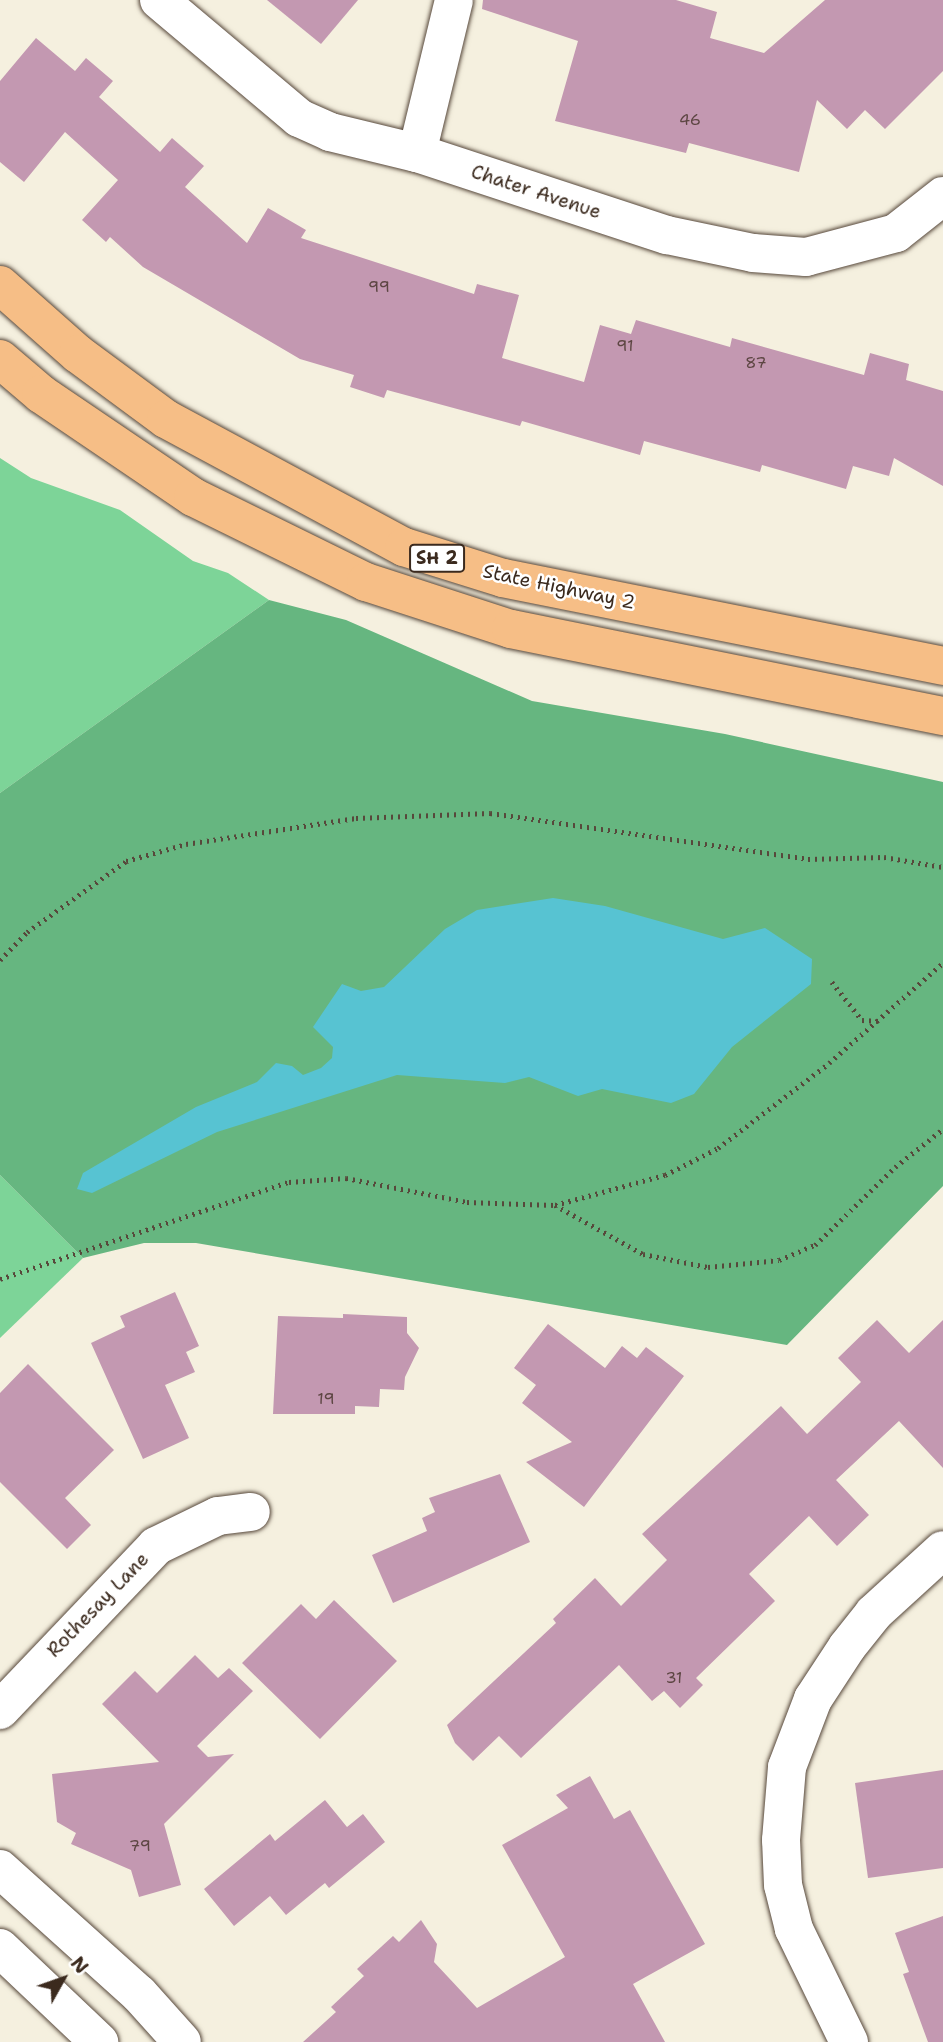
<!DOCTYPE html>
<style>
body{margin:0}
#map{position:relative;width:943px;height:2042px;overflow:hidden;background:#f5f0df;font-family:"Shantell Sans",sans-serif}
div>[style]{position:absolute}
.green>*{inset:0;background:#7dd498}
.forest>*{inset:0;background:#66b680}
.water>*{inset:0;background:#57c3d2}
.building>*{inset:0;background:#c398b1}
.path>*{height:4.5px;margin-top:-2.25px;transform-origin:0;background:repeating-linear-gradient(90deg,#57483b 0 2px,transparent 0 7px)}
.roads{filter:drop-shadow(0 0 2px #57483b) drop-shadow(0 0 2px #57483b)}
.minor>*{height:38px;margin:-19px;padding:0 19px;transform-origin:19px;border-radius:19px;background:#fff}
.highway>*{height:38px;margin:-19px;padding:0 19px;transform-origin:19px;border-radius:19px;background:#f6be86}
span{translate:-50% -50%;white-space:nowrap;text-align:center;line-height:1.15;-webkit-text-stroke:5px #fff;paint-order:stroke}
.number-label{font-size:16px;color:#5d4643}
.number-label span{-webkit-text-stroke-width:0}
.shield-label span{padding:2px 5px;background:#fff;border:2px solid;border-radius:5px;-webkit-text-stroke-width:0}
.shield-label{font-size:18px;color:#3b2a1e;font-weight:700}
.street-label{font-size:19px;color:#3b2a1e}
.north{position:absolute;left:28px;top:1944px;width:70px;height:70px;-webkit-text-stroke:5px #fff;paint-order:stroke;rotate:50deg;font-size:19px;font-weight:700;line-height:28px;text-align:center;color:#3b2a1e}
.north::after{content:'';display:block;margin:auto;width:24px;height:32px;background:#3b2a1e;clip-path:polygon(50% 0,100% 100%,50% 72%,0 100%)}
</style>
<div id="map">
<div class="green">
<i style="clip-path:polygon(0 458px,31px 478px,120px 510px,193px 561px,228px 573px,269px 600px,0 793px)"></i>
<i style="clip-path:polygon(0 1175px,83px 1258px,0 1338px)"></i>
</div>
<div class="forest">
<i style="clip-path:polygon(269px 600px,346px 620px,532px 701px,725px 734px,943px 782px,943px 1186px,787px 1345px,196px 1243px,144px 1243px,83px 1258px,0 1175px,0 793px)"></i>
</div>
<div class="water">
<i style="clip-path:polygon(553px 898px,605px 906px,723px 939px,765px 928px,812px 959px,811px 984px,732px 1047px,694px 1094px,671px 1103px,602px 1089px,578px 1096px,529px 1077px,505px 1083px,397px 1075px,217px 1132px,92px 1193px,77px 1189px,83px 1173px,196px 1107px,257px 1082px,276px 1063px,292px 1066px,303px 1075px,321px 1068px,332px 1058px,333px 1047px,313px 1027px,342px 984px,361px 991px,384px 987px,445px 929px,477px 910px)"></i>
</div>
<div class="building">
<i style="clip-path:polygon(267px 0,358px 0,321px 44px)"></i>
<i style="clip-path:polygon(483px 0,676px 0,717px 12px,710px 38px,764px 53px,825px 0,943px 0,943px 71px,885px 129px,865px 110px,847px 129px,817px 100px,799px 172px,689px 143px,686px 153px,555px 121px,578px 41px,482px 9px)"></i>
<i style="clip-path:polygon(36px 38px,75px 71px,86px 58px,113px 81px,99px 97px,160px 152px,172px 138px,204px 166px,185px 187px,247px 243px,268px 208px,306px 230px,301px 238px,474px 294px,477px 284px,519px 295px,502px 358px,584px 382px,600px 325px,631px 334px,636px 320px,730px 347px,732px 338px,864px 375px,870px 353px,909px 364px,906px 380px,943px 391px,943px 486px,894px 458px,889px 476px,853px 466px,846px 489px,762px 465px,760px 472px,644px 441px,640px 455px,522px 421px,520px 426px,387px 390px,384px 398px,350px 387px,354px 375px,300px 359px,143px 267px,110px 237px,106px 242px,82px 220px,118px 180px,65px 132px,24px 182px,0 162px,0 81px)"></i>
<i style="clip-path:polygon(175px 1292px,199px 1346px,186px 1352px,195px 1372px,165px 1385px,189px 1438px,143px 1459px,91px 1343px,125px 1327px,120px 1316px)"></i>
<i style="clip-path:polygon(343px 1314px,407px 1317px,407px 1333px,419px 1348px,405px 1377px,404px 1390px,380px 1389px,379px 1407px,355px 1406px,355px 1414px,273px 1414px,278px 1316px,343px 1318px)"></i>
<i style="clip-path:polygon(877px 1320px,909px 1353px,943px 1320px,943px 1468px,899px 1421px,836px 1480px,869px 1515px,837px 1546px,809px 1516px,749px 1574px,775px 1601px,696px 1678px,703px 1685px,680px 1708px,664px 1691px,652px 1701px,619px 1665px,521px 1758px,499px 1736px,473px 1761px,455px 1743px,447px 1725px,556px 1623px,553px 1619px,595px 1578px,621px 1606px,667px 1560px,642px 1534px,781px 1406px,807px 1434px,861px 1382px,838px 1358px)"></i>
<i style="clip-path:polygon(548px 1324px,605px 1368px,622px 1346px,637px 1358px,646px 1347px,684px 1376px,584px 1507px,526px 1462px,572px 1442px,522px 1403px,536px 1385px,514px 1368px)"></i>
<i style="clip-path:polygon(28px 1364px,114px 1450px,65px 1498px,91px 1525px,67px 1549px,0 1482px,0 1393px)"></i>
<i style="clip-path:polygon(500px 1474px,530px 1542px,393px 1603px,372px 1555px,427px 1531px,422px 1518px,435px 1512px,429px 1498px)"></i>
<i style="clip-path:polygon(334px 1600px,397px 1661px,320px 1739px,242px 1663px,301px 1604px,316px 1619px)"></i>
<i style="clip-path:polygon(195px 1655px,218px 1678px,229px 1668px,253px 1691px,197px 1746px,208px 1757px,234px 1754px,164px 1824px,181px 1885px,139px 1897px,131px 1870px,71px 1844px,76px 1833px,57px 1822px,52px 1774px,159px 1762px,102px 1704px,135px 1671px,157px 1693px)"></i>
<i style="clip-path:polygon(943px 1770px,943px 1868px,868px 1878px,855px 1783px)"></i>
<i style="clip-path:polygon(590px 1776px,614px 1819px,630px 1810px,705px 1944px,633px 1984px,665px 2042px,303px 2042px,336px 2012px,331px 2007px,364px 1976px,357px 1969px,393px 1936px,399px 1942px,421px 1920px,437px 1944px,434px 1962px,477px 2008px,565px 1957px,502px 1845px,568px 1808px,556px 1795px)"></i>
<i style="clip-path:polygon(325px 1800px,347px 1827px,363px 1814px,385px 1842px,329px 1888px,325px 1883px,286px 1915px,270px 1896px,234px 1926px,204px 1889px,270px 1834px,275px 1841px)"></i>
<i style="clip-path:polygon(943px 1916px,943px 2042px,928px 2042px,903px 1974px,909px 1972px,895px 1933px)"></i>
</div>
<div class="path">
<i style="left:0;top:960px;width:39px;rotate:-46deg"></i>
<i style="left:27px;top:932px;width:122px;rotate:-35.6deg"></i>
<i style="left:126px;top:861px;width:62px;rotate:-15.8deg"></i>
<i style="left:186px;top:844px;width:172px;rotate:-8.7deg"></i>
<i style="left:356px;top:818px;width:134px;rotate:-2.1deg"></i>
<i style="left:490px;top:813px;width:321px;rotate:8.2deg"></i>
<i style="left:808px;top:859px;width:76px;rotate:-1.5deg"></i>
<i style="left:884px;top:857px;width:60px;rotate:9.6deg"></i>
<i style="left:832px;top:982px;width:48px;rotate:51.7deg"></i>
<i style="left:862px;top:1020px;width:17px;rotate:3deg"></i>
<i style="left:555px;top:1205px;width:101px;rotate:29.1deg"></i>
<i style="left:643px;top:1254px;width:66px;rotate:11.3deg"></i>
<i style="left:708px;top:1267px;width:71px;rotate:-5.6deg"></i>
<i style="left:779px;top:1260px;width:39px;rotate:-23deg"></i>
<i style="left:815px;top:1245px;width:112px;rotate:-44.3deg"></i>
<i style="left:895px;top:1167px;width:61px;rotate:-38.4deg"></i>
<i style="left:0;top:1279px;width:305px;rotate:-18.6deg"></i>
<i style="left:289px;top:1182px;width:57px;rotate:-4deg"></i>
<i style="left:346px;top:1178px;width:123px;rotate:11.2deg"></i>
<i style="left:467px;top:1202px;width:88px;rotate:2deg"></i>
<i style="left:555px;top:1205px;width:114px;rotate:-15.3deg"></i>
<i style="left:665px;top:1175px;width:59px;rotate:-27deg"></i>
<i style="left:718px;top:1148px;width:140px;rotate:-37.4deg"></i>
<i style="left:829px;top:1063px;width:152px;rotate:-41.3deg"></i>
</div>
<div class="roads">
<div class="minor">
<i style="left:159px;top:0;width:183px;rotate:40.1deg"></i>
<i style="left:299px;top:118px;width:34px;rotate:24deg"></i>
<i style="left:330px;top:132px;width:89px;rotate:13.6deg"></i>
<i style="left:417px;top:153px;width:263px;rotate:18.2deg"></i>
<i style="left:667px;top:235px;width:88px;rotate:11.8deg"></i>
<i style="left:753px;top:253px;width:53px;rotate:4.3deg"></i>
<i style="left:806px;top:257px;width:93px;rotate:-14.9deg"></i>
<i style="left:896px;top:233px;width:60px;rotate:-38.2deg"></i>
<i style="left:417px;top:153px;width:157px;rotate:-76.4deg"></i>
<i style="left:0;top:1710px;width:226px;rotate:-46.4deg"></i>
<i style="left:156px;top:1546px;width:69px;rotate:-25.8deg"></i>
<i style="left:218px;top:1516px;width:33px;rotate:-7deg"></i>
<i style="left:0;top:1869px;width:187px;rotate:42deg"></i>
<i style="left:139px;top:1994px;width:64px;rotate:48.1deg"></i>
<i style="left:0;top:1948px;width:137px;rotate:43.5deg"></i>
<i style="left:849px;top:2042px;width:126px;rotate:-116deg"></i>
<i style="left:794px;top:1929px;width:45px;rotate:-104deg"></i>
<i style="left:783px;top:1885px;width:45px;rotate:-92.5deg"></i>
<i style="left:781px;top:1840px;width:73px;rotate:-85.3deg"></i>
<i style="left:787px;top:1767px;width:73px;rotate:-69.1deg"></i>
<i style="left:813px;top:1699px;width:62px;rotate:-56.8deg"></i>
<i style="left:847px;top:1647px;width:43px;rotate:-51.5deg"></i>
<i style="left:874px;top:1613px;width:93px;rotate:-42.4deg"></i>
</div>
<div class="highway">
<i style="left:0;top:285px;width:104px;rotate:41.5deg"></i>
<i style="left:78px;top:354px;width:109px;rotate:36.5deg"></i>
<i style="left:166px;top:419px;width:270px;rotate:28.3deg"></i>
<i style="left:404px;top:547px;width:104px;rotate:17.4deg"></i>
<i style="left:503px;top:578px;width:449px;rotate:11.3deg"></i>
<i style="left:0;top:359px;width:54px;rotate:40.5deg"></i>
<i style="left:41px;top:394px;width:184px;rotate:34.1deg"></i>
<i style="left:193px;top:497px;width:193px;rotate:26.2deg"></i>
<i style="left:366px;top:582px;width:152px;rotate:18deg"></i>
<i style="left:511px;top:629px;width:441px;rotate:11.4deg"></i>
</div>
</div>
<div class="number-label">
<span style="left:690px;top:120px">46</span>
<span style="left:379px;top:287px">99</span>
<span style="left:625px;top:346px">91</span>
<span style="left:756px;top:363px">87</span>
<span style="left:326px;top:1399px">19</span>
<span style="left:674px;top:1678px">31</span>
<span style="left:140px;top:1846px">79</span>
</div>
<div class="shield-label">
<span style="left:437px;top:558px">SH 2</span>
</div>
<div class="street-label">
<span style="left:536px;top:192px;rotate:18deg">Chater Avenue</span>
<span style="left:559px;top:587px;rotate:12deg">State Highway 2</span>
<span style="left:98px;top:1605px;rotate:-46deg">Rothesay Lane</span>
</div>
<div class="north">N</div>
</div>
